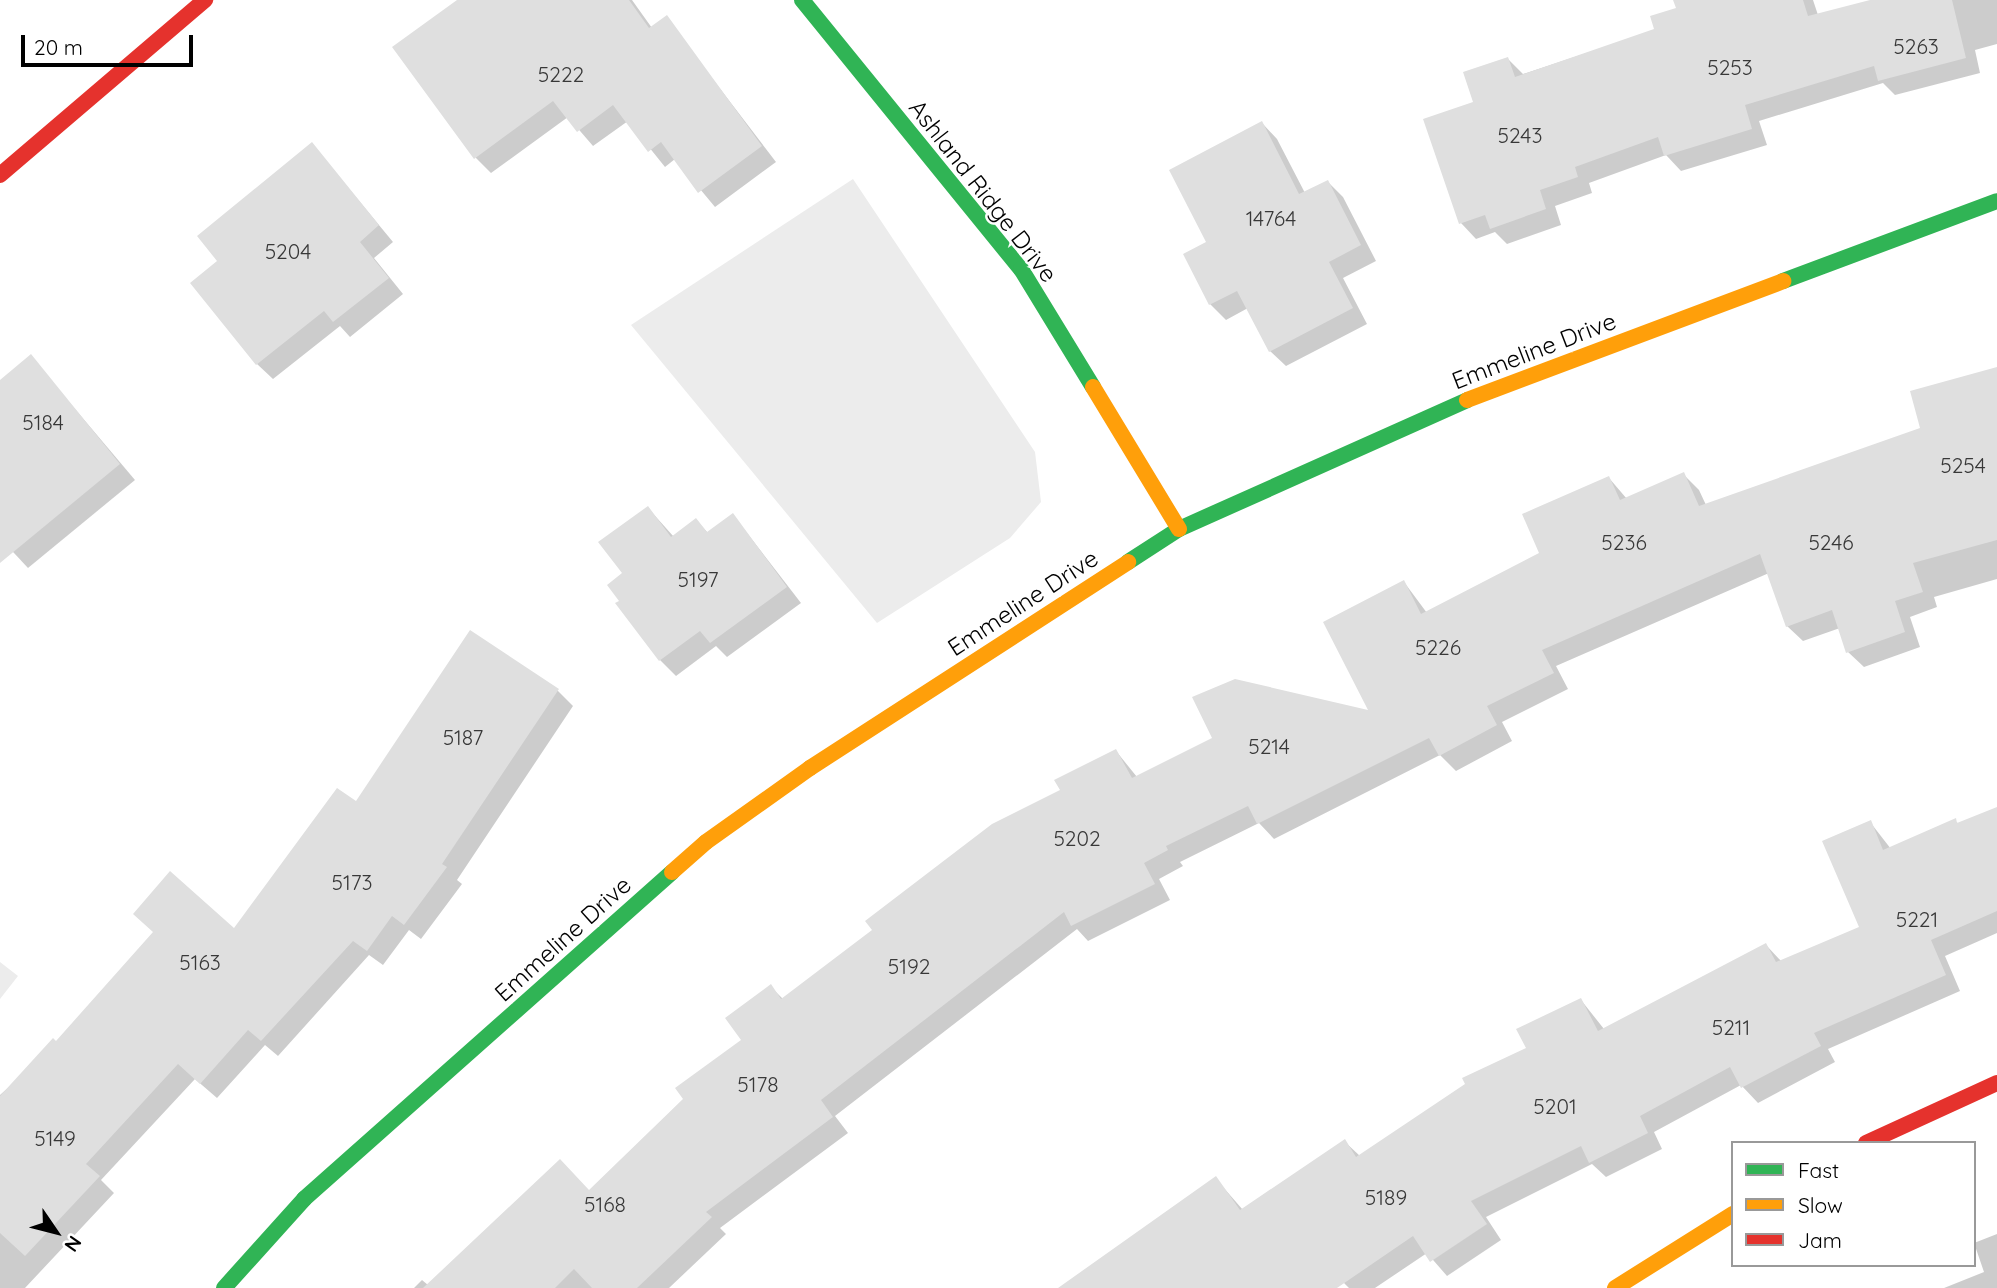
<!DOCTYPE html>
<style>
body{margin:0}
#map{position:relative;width:1997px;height:1288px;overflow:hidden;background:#fff;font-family:Quicksand,sans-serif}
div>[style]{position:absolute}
.green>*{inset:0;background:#ececec}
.shadow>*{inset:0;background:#0003}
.building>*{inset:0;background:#dfdfdf}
.fast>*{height:16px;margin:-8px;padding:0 8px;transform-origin:8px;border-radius:8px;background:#30b455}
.slow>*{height:16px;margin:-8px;padding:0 8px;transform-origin:8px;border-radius:8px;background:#ff9f0a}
.jam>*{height:16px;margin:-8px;padding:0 8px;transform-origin:8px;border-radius:8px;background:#e5322d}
span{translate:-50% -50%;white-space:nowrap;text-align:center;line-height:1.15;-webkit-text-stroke:5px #fff;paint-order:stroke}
.number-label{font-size:21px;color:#383838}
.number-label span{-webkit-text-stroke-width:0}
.street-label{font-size:24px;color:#000}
.legend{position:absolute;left:1731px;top:1141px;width:245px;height:126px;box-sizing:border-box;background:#fff;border:2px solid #999;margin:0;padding:9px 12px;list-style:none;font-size:21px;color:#000}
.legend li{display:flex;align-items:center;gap:14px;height:35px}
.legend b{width:35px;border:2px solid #999}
.north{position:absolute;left:21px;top:1197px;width:70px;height:70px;-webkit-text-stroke:5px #fff;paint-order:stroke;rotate:125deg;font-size:19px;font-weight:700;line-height:28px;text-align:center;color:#000}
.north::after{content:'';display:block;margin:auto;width:24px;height:32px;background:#000;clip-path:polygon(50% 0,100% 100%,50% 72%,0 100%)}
.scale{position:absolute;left:21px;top:35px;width:172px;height:32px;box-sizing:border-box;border:4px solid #000;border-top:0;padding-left:9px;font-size:21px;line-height:24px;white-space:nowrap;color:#000;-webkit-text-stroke:5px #fff;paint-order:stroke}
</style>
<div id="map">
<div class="green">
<i style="clip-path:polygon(853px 179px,1035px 452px,1041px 502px,1010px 538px,877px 623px,631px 325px)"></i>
<i style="clip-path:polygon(0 962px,18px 976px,0 999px)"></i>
</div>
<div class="shadow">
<i style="clip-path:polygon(460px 0,632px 0,652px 28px,666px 18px,776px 162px,715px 207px,675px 159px,665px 167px,628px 121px,593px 146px,568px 117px,491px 173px,476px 158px)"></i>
<i style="clip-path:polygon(1675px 0,1813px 0,1818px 15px,1877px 0,1997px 0,1997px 44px,1975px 50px,1980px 73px,1895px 95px,1883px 83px,1759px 121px,1767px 145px,1681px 171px,1666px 155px,1589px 183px,1592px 193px,1555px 206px,1561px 225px,1507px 244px,1495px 232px,1476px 239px,1461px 223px,1425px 120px,1475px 103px,1508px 59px,1523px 74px,1656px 30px,1678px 9px)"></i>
<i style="clip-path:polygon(1262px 123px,1277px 139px,1305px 193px,1328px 182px,1343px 197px,1376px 261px,1343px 278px,1367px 324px,1286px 366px,1270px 351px,1248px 308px,1226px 320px,1210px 304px,1209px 243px)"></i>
<i style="clip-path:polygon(312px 144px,393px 242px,374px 258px,403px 294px,350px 337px,340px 326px,273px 379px,257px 364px)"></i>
<i style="clip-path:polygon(31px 357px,135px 480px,28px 568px,0 538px,0 382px)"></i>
<i style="clip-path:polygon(1997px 369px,1997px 579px,1934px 597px,1937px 607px,1910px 617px,1920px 647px,1864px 667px,1848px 652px,1840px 628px,1803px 641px,1787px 626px,1769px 573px,1556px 666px,1568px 689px,1502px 722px,1512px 741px,1456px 771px,1440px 755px,1274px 839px,1259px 823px,1180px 862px,1183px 866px,1159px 879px,1170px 900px,1088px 941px,1077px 929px,835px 1116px,848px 1133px,720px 1228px,726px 1234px,669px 1288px,414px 1288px,422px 1280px,428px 1285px,590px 1192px,743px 1040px,770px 986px,784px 1000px,1116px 751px,1137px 777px,1371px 713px,1404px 582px,1427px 613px,1541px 554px,1609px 478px,1627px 499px,1683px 474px,1699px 490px,1706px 505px,1922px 429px)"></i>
<i style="clip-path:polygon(648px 508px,674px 537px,696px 520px,708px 533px,733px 515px,801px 603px,727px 657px,716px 646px,676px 676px,660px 660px,624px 574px)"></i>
<i style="clip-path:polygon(557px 690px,573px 706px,457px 880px,462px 884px,421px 939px,409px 930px,383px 965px,369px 955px,278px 1056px,265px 1045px,217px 1098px,195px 1079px,101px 1180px,114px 1193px,25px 1288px,0 1288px,0 1095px,57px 1044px,234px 931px,356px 804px)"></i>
<i style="clip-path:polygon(1997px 809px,1997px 933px,1945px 956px,1960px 991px,1828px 1049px,1835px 1062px,1758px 1103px,1741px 1085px,1654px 1132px,1662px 1149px,1606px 1177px,1592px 1164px,1486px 1217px,1501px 1240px,1447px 1276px,1427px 1253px,1375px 1288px,1349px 1288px,1344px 1283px,1304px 1288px,1101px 1288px,1216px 1179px,1243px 1210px,1345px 1142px,1360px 1156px,1528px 1048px,1581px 1000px,1604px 1029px,1766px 945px,1782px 962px,1861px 928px,1870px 822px,1891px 849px,1955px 821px,1959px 824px)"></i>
<i style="clip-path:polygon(1997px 1234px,1997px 1288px,1944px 1288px,1984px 1272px,1974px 1243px)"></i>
</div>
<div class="building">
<i style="clip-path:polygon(457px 0,629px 0,649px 28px,667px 15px,762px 146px,698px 193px,661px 142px,648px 152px,613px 105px,577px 132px,553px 101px,474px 159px,392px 47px)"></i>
<i style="clip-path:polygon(1673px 0,1803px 0,1808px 16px,1870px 0,1952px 0,1966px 58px,1878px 81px,1874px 66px,1745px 105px,1752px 129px,1664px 156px,1658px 137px,1575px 167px,1578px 177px,1540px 190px,1546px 209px,1490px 229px,1485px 215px,1459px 224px,1423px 119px,1473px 102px,1463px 72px,1508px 57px,1515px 77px,1654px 29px,1650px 16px,1676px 8px)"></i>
<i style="clip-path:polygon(1262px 121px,1299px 194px,1328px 180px,1361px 245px,1329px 262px,1353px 308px,1269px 352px,1237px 291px,1209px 305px,1183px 254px,1206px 242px,1169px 170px)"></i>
<i style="clip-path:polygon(312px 142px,379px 225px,360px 242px,389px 278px,333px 322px,324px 311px,256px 365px,190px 283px,217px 261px,197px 236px)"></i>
<i style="clip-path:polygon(31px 354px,120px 464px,0 563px,0 380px)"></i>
<i style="clip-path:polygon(1997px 367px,1997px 540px,1913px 563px,1923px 592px,1895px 601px,1905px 632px,1846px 653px,1832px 610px,1786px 627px,1760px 554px,1542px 650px,1554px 673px,1487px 706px,1497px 725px,1439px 756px,1429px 738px,1257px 824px,1248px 806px,1166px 846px,1168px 850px,1144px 863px,1155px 884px,1071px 926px,1064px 912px,821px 1100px,833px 1117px,706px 1212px,712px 1217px,637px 1288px,592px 1288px,574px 1269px,555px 1288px,423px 1288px,560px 1159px,589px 1190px,683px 1099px,675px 1088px,741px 1040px,725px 1018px,771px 984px,781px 999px,872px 930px,865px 921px,992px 824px,1060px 790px,1054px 780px,1116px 749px,1132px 778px,1212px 738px,1192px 697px,1235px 679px,1368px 710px,1323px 622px,1404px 580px,1421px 614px,1539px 553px,1522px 514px,1609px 476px,1620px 500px,1684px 472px,1699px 506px,1920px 428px,1910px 391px)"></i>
<i style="clip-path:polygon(648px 506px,671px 537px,696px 518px,707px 532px,733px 513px,787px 587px,710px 643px,700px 631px,659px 661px,615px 603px,619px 601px,607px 585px,622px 573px,598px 542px)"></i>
<i style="clip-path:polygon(470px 630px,559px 689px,442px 864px,447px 867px,404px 925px,392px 916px,367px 951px,353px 941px,261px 1041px,248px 1030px,200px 1084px,178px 1064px,86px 1164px,100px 1176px,25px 1256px,0 1233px,0 1096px,53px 1038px,56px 1041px,153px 932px,133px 914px,170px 871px,234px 928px,337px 788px,356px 801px)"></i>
<i style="clip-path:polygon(1997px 807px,1997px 911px,1931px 940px,1946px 975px,1814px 1033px,1821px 1046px,1741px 1088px,1730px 1067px,1640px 1116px,1648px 1133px,1589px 1163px,1581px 1146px,1471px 1201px,1487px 1224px,1430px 1262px,1413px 1236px,1337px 1288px,1058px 1288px,1216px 1176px,1240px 1210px,1345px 1139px,1356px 1157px,1465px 1084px,1462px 1078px,1526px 1048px,1516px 1029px,1581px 998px,1598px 1031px,1766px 943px,1776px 962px,1859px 927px,1822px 841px,1871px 820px,1883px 850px,1956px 818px,1957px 823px)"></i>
</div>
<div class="fast">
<i style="left:802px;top:0;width:347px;rotate:50.9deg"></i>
<i style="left:1021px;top:269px;width:138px;rotate:58.6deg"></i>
<i style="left:1783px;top:281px;width:228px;rotate:-20.5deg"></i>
<i style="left:1128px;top:562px;width:61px;rotate:-32.9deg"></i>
<i style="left:1179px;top:529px;width:316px;rotate:-24.1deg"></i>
<i style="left:224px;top:1288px;width:120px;rotate:-48deg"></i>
<i style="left:304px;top:1199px;width:492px;rotate:-41.6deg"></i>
</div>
<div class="slow">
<i style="left:1093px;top:387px;width:166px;rotate:58.8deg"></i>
<i style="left:1467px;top:400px;width:338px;rotate:-20.6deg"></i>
<i style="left:672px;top:872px;width:45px;rotate:-41.4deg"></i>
<i style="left:706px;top:842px;width:128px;rotate:-35.4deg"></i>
<i style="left:810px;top:768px;width:379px;rotate:-32.9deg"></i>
<i style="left:1615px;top:1288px;width:139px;rotate:-32.1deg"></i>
</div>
<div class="jam">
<i style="left:0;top:175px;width:270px;rotate:-40.5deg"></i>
<i style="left:1866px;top:1143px;width:144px;rotate:-24.6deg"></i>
</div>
<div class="number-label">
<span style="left:1916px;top:46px">5263</span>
<span style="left:1730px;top:67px">5253</span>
<span style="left:561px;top:74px">5222</span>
<span style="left:1520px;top:135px">5243</span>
<span style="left:1271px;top:218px">14764</span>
<span style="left:288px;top:251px">5204</span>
<span style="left:43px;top:422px">5184</span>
<span style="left:1963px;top:465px">5254</span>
<span style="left:1624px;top:542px">5236</span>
<span style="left:1831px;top:542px">5246</span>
<span style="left:698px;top:579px">5197</span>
<span style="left:1438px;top:647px">5226</span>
<span style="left:463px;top:737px">5187</span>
<span style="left:1269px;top:746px">5214</span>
<span style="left:1077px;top:838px">5202</span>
<span style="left:352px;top:882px">5173</span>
<span style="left:1917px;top:919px">5221</span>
<span style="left:200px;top:962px">5163</span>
<span style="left:909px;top:966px">5192</span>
<span style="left:1731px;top:1027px">5211</span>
<span style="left:758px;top:1084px">5178</span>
<span style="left:1555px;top:1106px">5201</span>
<span style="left:55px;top:1138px">5149</span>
<span style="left:1386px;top:1197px">5189</span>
<span style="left:605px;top:1204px">5168</span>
</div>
<div class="street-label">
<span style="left:983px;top:191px;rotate:52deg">Ashland Ridge Drive</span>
<span style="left:1534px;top:351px;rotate:-21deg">Emmeline Drive</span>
<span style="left:1023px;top:603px;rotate:-33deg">Emmeline Drive</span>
<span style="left:563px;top:939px;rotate:-42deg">Emmeline Drive</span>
</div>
<ul class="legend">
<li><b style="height:9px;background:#30b455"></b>Fast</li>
<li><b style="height:9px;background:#ff9f0a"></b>Slow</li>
<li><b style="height:9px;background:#e5322d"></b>Jam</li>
</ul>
<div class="north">N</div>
<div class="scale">20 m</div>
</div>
